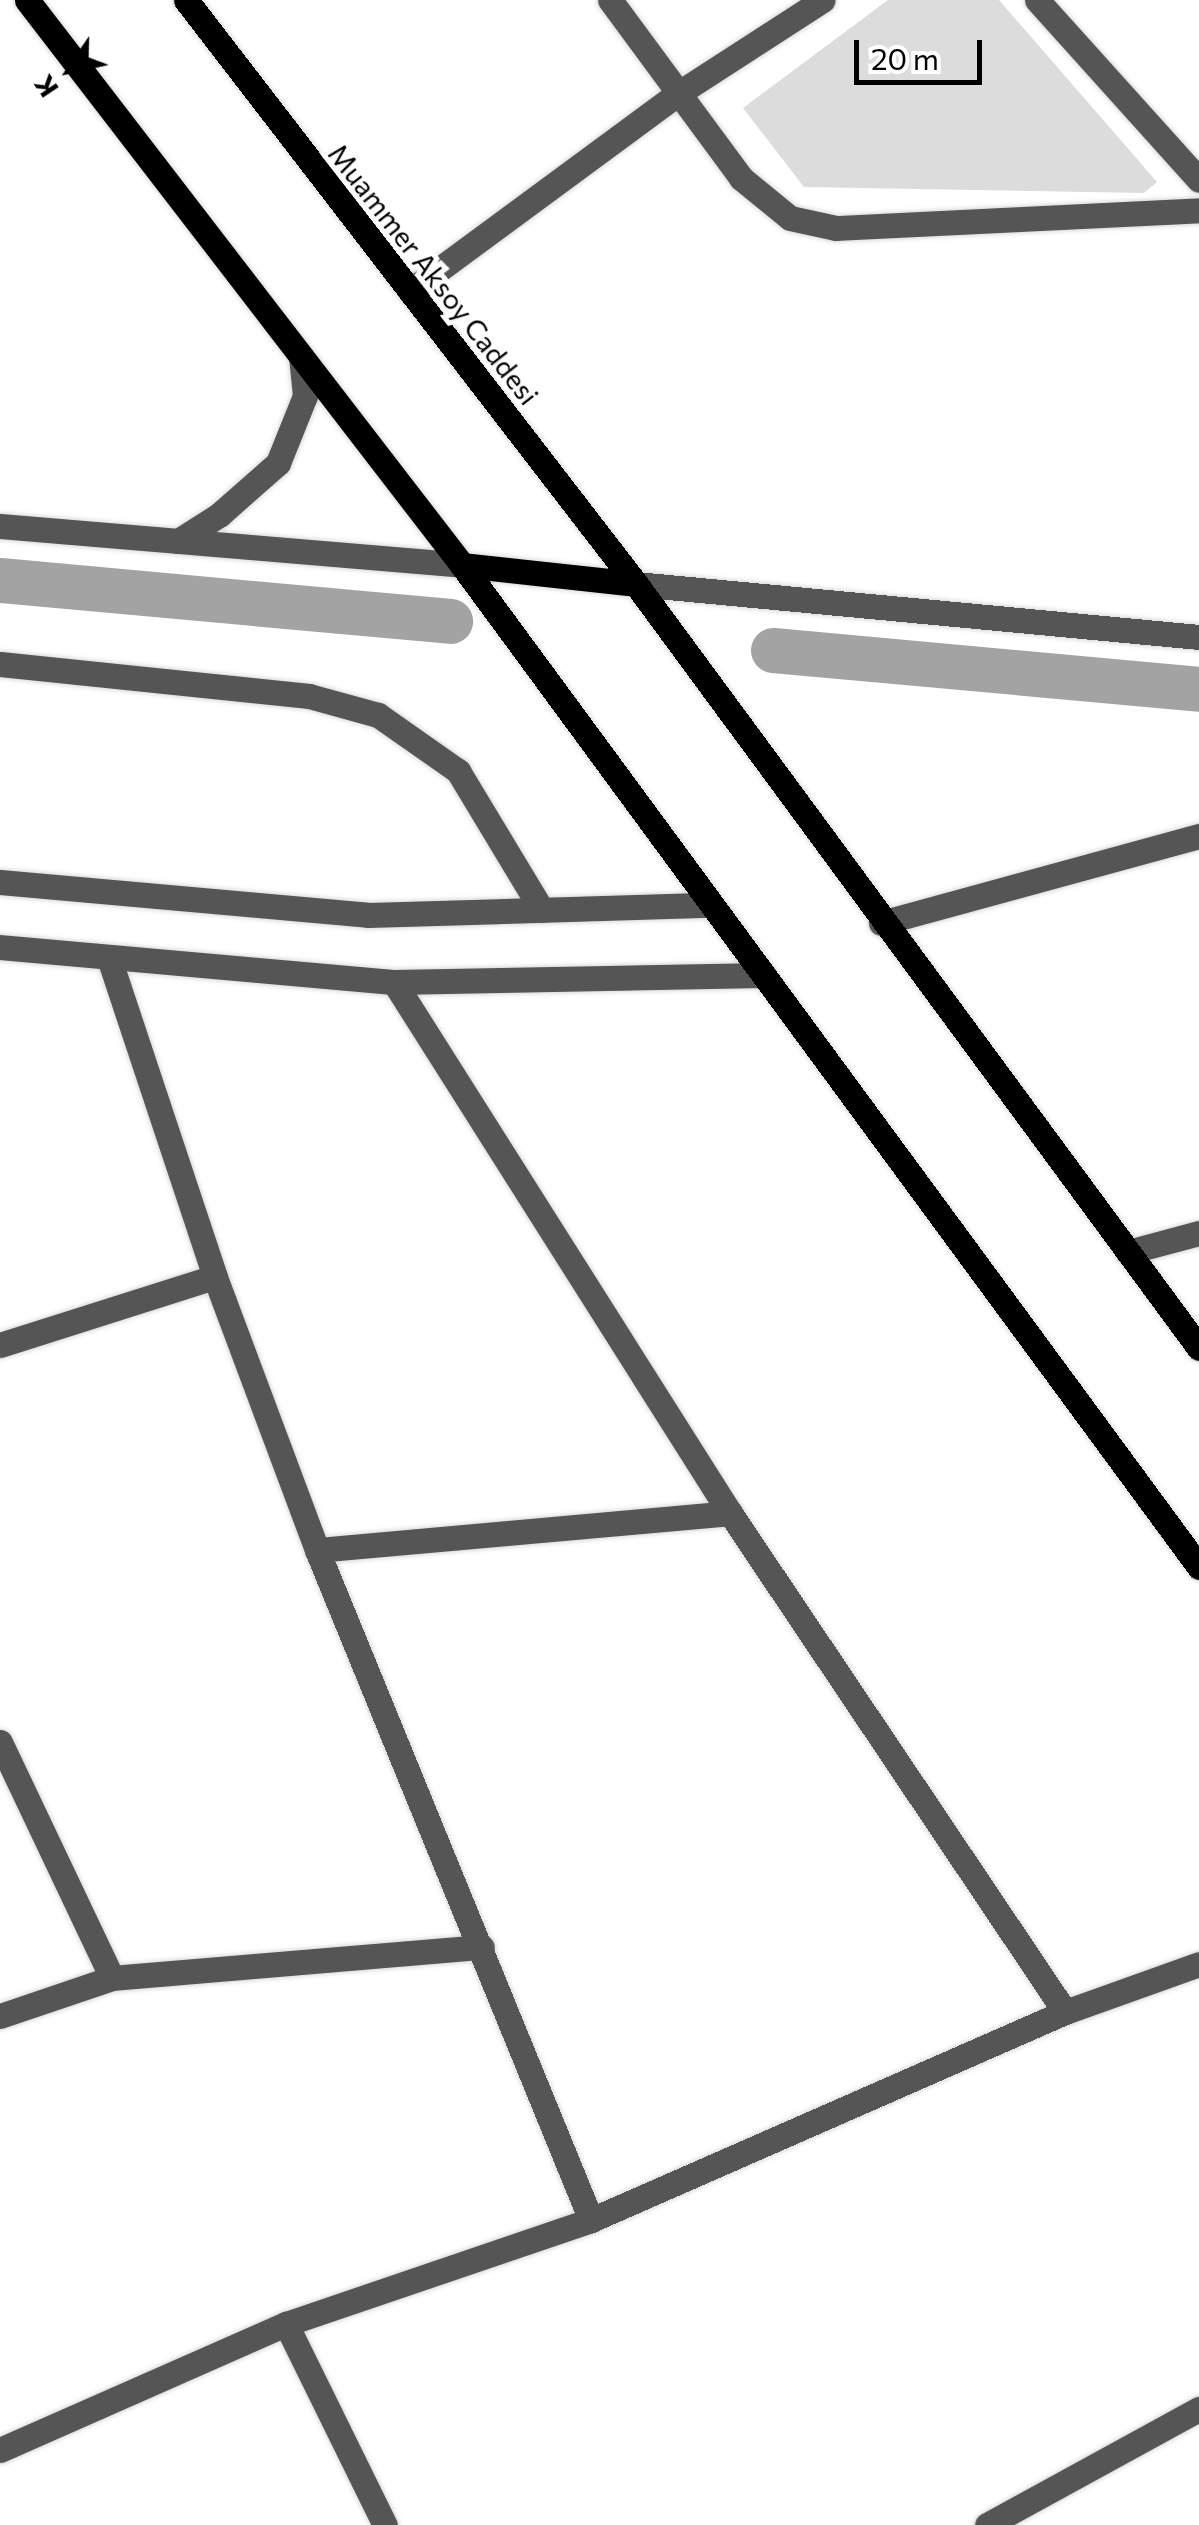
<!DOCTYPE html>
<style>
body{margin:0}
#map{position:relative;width:1199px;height:2525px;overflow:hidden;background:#fff;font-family:Commissioner,sans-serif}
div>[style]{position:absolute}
.green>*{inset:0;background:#dcdcdc}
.canal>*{height:45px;margin:-22.5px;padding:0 22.5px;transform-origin:22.5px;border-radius:22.5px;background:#a3a3a3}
.roads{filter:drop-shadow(0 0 2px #dbdbdb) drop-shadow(0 0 2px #dbdbdb)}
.minor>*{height:25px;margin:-12.5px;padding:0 12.5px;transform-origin:12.5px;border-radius:12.5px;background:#555}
.major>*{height:25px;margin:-12.5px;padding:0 12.5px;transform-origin:12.5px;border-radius:12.5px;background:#000}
span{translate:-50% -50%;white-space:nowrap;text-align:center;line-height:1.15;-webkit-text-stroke:10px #fff;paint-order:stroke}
.street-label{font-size:28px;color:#000}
.north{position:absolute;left:20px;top:20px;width:100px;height:100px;-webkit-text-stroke:8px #fff;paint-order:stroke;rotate:236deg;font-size:28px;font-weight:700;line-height:40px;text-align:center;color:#000}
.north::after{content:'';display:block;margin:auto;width:35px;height:45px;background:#000;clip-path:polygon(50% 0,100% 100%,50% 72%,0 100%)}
.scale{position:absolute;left:854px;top:40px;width:128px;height:45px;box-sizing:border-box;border:5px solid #000;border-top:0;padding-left:12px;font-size:30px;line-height:35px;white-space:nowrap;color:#000;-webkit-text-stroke:8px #fff;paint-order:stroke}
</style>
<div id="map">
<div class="green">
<i style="clip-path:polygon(888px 0,999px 0,1157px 182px,1144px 193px,804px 187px,743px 108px)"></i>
</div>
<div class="canal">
<i style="left:0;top:580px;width:452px;rotate:5.2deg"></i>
<i style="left:773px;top:650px;width:428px;rotate:5.2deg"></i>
</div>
<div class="roads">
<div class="minor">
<i style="left:610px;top:0;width:221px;rotate:53.6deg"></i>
<i style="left:741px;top:178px;width:63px;rotate:39.2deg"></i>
<i style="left:790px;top:218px;width:47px;rotate:12.3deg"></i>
<i style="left:836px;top:228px;width:363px;rotate:-2.8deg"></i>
<i style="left:1037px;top:0;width:242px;rotate:48deg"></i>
<i style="left:410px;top:291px;width:334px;rotate:-36.4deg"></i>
<i style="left:679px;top:93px;width:171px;rotate:-32.9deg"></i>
<i style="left:0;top:526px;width:464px;rotate:4.8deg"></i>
<i style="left:178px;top:541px;width:49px;rotate:-32.4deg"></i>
<i style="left:219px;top:515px;width:79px;rotate:-41.4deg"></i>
<i style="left:278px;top:463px;width:72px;rotate:-68.1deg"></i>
<i style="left:305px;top:396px;width:40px;rotate:-95.7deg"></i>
<i style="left:636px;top:584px;width:565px;rotate:5.38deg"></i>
<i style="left:0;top:664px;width:311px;rotate:5.9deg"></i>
<i style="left:309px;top:696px;width:72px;rotate:15.4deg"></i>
<i style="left:378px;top:715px;width:98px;rotate:35deg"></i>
<i style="left:458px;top:771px;width:162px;rotate:58.9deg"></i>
<i style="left:0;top:882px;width:369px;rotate:5.1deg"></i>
<i style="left:368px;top:915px;width:342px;rotate:-1.7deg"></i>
<i style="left:881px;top:923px;width:330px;rotate:-15.3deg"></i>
<i style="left:0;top:947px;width:396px;rotate:5.1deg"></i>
<i style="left:394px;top:982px;width:370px;rotate:-1.1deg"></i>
<i style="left:109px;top:958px;width:336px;rotate:71.6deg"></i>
<i style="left:215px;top:1277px;width:291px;rotate:69.5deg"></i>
<i style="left:317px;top:1550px;width:724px;rotate:67.76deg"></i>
<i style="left:394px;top:982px;width:628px;rotate:57.68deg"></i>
<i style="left:730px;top:1513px;width:601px;rotate:56.12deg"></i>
<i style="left:1128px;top:1252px;width:73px;rotate:-15deg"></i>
<i style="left:0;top:1345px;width:225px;rotate:-17.6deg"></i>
<i style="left:317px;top:1550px;width:415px;rotate:-5.1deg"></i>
<i style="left:0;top:1742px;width:261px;rotate:64.6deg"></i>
<i style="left:0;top:2016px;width:118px;rotate:-18.7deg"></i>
<i style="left:112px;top:1978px;width:371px;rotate:-4.8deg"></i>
<i style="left:286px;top:2324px;width:224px;rotate:63.8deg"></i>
<i style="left:0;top:2450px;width:313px;rotate:-23.8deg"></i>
<i style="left:286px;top:2324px;width:322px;rotate:-18.8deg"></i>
<i style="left:591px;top:2220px;width:518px;rotate:-23.69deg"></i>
<i style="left:1065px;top:2012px;width:142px;rotate:-19.7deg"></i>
<i style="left:987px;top:2525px;width:242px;rotate:-28.7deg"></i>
</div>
<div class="major">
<i style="left:27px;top:0;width:713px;rotate:52.41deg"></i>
<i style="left:462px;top:565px;width:1244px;rotate:53.66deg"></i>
<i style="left:186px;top:0;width:737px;rotate:52.38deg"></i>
<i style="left:636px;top:584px;width:949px;rotate:53.61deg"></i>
<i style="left:462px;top:565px;width:175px;rotate:6.2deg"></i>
</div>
</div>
<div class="street-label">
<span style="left:434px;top:274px;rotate:52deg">Muammer Aksoy Caddesi</span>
</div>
<div class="north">K</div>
<div class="scale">20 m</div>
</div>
